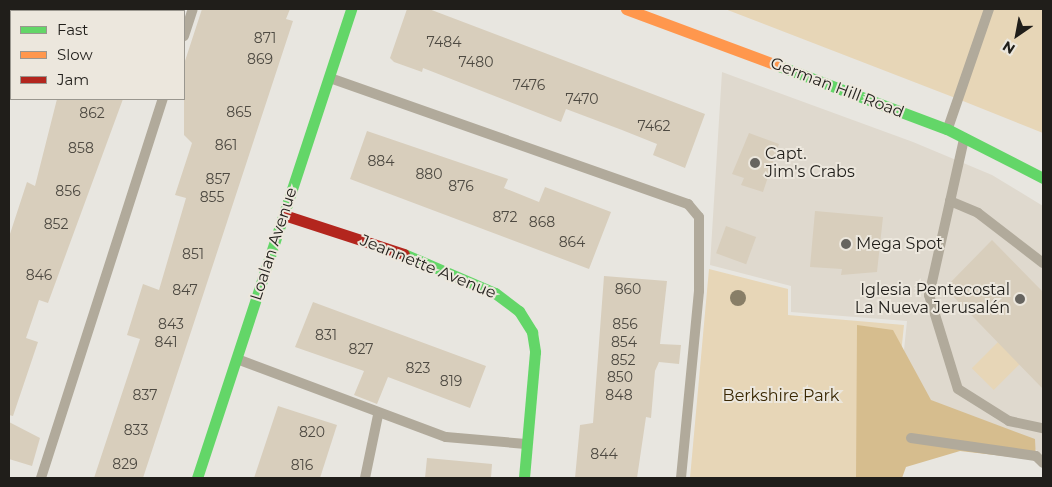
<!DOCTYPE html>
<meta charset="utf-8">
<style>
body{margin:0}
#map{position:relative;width:1052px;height:487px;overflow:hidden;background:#e8e6e0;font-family:Montserrat,sans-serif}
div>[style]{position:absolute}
.built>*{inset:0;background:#dfd9ce}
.green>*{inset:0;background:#e7d6b7;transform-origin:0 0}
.forest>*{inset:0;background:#d6bd8e}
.building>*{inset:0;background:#d8cebc;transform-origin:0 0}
.lane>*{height:10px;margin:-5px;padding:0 5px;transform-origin:5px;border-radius:5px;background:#b1aa9b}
.street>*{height:21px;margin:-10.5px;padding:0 10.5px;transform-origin:10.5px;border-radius:10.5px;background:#b1aa9b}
.fast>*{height:11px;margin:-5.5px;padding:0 5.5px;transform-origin:5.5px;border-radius:5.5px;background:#63d668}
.slow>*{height:11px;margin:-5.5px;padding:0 5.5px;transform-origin:5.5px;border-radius:5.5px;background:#ff974d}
.jam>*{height:11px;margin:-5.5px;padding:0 5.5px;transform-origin:5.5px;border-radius:5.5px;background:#b3261e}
.trees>*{width:16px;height:16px;margin:-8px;border-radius:50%;background:#887e67}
.dots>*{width:14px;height:14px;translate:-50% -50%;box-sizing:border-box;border:2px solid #ece7dd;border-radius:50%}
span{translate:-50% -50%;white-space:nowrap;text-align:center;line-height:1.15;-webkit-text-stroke:4px #ece7dd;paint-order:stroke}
.number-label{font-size:14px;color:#4e4a42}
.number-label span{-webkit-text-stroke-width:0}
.street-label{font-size:16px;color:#201e1a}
.poi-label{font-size:16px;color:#201e1a}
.left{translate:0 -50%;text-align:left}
.right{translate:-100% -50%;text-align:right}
.park-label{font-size:16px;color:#3a2804}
.frame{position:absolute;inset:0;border:10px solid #201e1a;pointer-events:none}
.legend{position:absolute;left:10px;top:10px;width:175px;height:90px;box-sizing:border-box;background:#ece7dd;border:1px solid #9a978f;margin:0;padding:6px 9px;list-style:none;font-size:15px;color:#201e1a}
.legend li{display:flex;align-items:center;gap:10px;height:25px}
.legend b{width:25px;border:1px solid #9a978f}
.north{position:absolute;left:992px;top:10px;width:50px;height:50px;-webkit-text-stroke:4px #ece7dd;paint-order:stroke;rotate:213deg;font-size:14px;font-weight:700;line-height:20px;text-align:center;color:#201e1a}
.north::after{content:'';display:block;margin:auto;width:18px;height:22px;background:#201e1a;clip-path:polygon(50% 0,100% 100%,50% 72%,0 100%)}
</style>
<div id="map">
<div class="built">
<i style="clip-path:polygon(722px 72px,913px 142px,992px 175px,1043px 206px,1043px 456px,1035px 449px,898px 408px,907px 321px,791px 312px,791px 286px,710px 265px)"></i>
</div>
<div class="green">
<i style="clip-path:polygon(725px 9px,1043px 9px,1043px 133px,958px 99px)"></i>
<i style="clip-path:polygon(709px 269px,788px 289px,788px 315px,904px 325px,888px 478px,690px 478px)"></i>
<i style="left:998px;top:342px;width:31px;height:37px;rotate:45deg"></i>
</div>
<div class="forest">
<i style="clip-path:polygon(857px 325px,893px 330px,931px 400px,1035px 439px,1036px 460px,960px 451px,906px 467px,902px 478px,856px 478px)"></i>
</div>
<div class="building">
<i style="clip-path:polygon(202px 9px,290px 9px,286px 19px,293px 21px,143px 478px,94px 478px,140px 339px,127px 335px,143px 284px,159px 290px,186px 198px,175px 195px,192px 143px,184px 135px,184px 64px)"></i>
<i style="clip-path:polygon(407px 9px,429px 9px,705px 114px,685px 168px,653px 155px,657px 144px,622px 130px,566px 109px,561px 122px,423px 68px,422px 72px,394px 62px,390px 58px)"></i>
<i style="clip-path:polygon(57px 99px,123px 99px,48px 303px,39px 300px,26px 338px,38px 342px,13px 416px,9px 415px,9px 237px,27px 182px,35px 186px)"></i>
<i style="clip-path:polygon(367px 131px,508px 179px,504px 188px,539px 202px,545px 187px,611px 212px,589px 269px,350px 179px)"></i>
<i style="clip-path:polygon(749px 133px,779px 144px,763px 192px,741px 185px,744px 178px,732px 174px)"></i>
<i style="clip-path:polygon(815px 211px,883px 217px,877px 272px,841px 275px,842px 269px,810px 267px)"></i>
<i style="left:726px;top:226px;width:32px;height:29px;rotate:20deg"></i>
<i style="clip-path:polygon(992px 240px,1043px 292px,1043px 389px,945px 288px)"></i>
<i style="clip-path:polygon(604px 276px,667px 281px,660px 344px,681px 345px,679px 364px,659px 362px,655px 371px,651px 418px,646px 417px,637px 478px,575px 478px,580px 425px,593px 423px)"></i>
<i style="clip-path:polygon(313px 302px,486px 366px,470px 408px,388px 377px,377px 404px,354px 395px,364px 371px,295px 347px)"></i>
<i style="clip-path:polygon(278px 406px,337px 425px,320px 478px,254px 478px)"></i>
<i style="clip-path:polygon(9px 422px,40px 438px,32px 466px,9px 459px)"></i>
<i style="clip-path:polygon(427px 458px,492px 464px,491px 478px,425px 478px)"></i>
</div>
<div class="lane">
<i style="left:184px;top:36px;width:28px;rotate:-72deg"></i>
<i style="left:330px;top:78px;width:380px;rotate:19.4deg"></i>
<i style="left:688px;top:204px;width:17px;rotate:50deg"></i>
<i style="left:699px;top:217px;width:74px;rotate:90deg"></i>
<i style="left:699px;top:291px;width:188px;rotate:95.5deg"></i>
<i style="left:948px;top:128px;width:126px;rotate:-71deg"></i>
<i style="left:964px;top:139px;width:160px;rotate:102.6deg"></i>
<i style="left:929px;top:295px;width:98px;rotate:72.9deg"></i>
<i style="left:958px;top:389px;width:60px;rotate:32.1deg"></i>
<i style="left:1009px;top:421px;width:35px;rotate:12deg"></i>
<i style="left:950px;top:201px;width:30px;rotate:23deg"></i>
<i style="left:978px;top:213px;width:82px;rotate:37.6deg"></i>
<i style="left:237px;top:359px;width:223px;rotate:20.5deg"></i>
<i style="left:446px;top:437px;width:80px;rotate:5deg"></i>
<i style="left:911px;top:438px;width:126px;rotate:8.2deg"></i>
<i style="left:1036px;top:456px;width:10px;rotate:45deg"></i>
<i style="left:41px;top:478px;width:398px;rotate:-72.2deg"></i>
<i style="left:365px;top:478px;width:64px;rotate:-78.3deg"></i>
</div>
<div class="street">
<i style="left:30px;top:11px;width:2px;rotate:-63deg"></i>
<i style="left:9px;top:76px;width:8px;rotate:-76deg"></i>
</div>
<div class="fast">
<i style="left:779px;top:66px;width:179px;rotate:20.6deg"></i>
<i style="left:947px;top:129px;width:108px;rotate:27deg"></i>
<i style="left:404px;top:254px;width:99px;rotate:23.2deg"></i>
<i style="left:495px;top:293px;width:30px;rotate:37deg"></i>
<i style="left:519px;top:311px;width:25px;rotate:58deg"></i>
<i style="left:532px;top:332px;width:20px;rotate:81deg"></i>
<i style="left:535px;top:352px;width:126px;rotate:95deg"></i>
<i style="left:197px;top:478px;width:494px;rotate:-71.8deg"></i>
</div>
<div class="slow">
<i style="left:626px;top:9px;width:163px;rotate:20.4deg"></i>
</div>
<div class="jam">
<i style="left:284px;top:215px;width:126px;rotate:18deg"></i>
</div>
<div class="trees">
<i style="left:738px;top:298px"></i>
</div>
<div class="dots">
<i style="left:755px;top:163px;background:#66645f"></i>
<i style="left:846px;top:244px;background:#66645f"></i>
<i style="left:1020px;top:299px;background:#66645f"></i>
</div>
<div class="number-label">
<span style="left:265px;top:38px">871</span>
<span style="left:444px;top:42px">7484</span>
<span style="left:260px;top:59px">869</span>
<span style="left:476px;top:62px">7480</span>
<span style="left:529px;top:85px">7476</span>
<span style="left:582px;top:99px">7470</span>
<span style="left:239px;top:112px">865</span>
<span style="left:92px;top:113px">862</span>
<span style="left:654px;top:126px">7462</span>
<span style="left:226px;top:145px">861</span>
<span style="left:81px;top:148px">858</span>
<span style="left:381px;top:161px">884</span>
<span style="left:429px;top:174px">880</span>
<span style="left:218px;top:179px">857</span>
<span style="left:461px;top:186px">876</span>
<span style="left:68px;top:191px">856</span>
<span style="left:212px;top:197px">855</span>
<span style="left:505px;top:217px">872</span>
<span style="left:542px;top:222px">868</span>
<span style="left:56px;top:224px">852</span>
<span style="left:572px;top:242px">864</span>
<span style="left:193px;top:254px">851</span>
<span style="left:39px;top:275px">846</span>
<span style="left:628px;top:289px">860</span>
<span style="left:185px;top:290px">847</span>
<span style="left:171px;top:324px">843</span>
<span style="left:625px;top:324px">856</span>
<span style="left:326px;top:335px">831</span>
<span style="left:166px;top:342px">841</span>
<span style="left:624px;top:342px">854</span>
<span style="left:361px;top:349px">827</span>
<span style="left:623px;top:360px">852</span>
<span style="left:418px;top:368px">823</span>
<span style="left:620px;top:377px">850</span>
<span style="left:451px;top:381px">819</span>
<span style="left:145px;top:395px">837</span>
<span style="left:619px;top:395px">848</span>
<span style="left:136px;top:430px">833</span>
<span style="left:312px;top:432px">820</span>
<span style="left:604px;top:454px">844</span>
<span style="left:125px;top:464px">829</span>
<span style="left:302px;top:465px">816</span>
</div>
<div class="street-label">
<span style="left:837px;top:88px;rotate:21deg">German Hill Road</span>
<span style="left:274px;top:244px;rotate:-72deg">Loalan Avenue</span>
<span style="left:428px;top:267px;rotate:22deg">Jeannette Avenue</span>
</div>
<div class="poi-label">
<span class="left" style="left:765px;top:163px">Capt.<br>Jim's Crabs</span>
<span class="left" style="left:856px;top:244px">Mega Spot</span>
<span class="right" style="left:1010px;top:299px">Iglesia Pentecostal<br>La Nueva Jerusalén</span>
</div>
<div class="park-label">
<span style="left:781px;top:396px">Berkshire Park</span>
</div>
<div class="frame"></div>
<ul class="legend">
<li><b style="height:6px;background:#63d668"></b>Fast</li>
<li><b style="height:6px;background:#ff974d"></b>Slow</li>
<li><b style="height:6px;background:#b3261e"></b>Jam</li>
</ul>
<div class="north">N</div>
</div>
